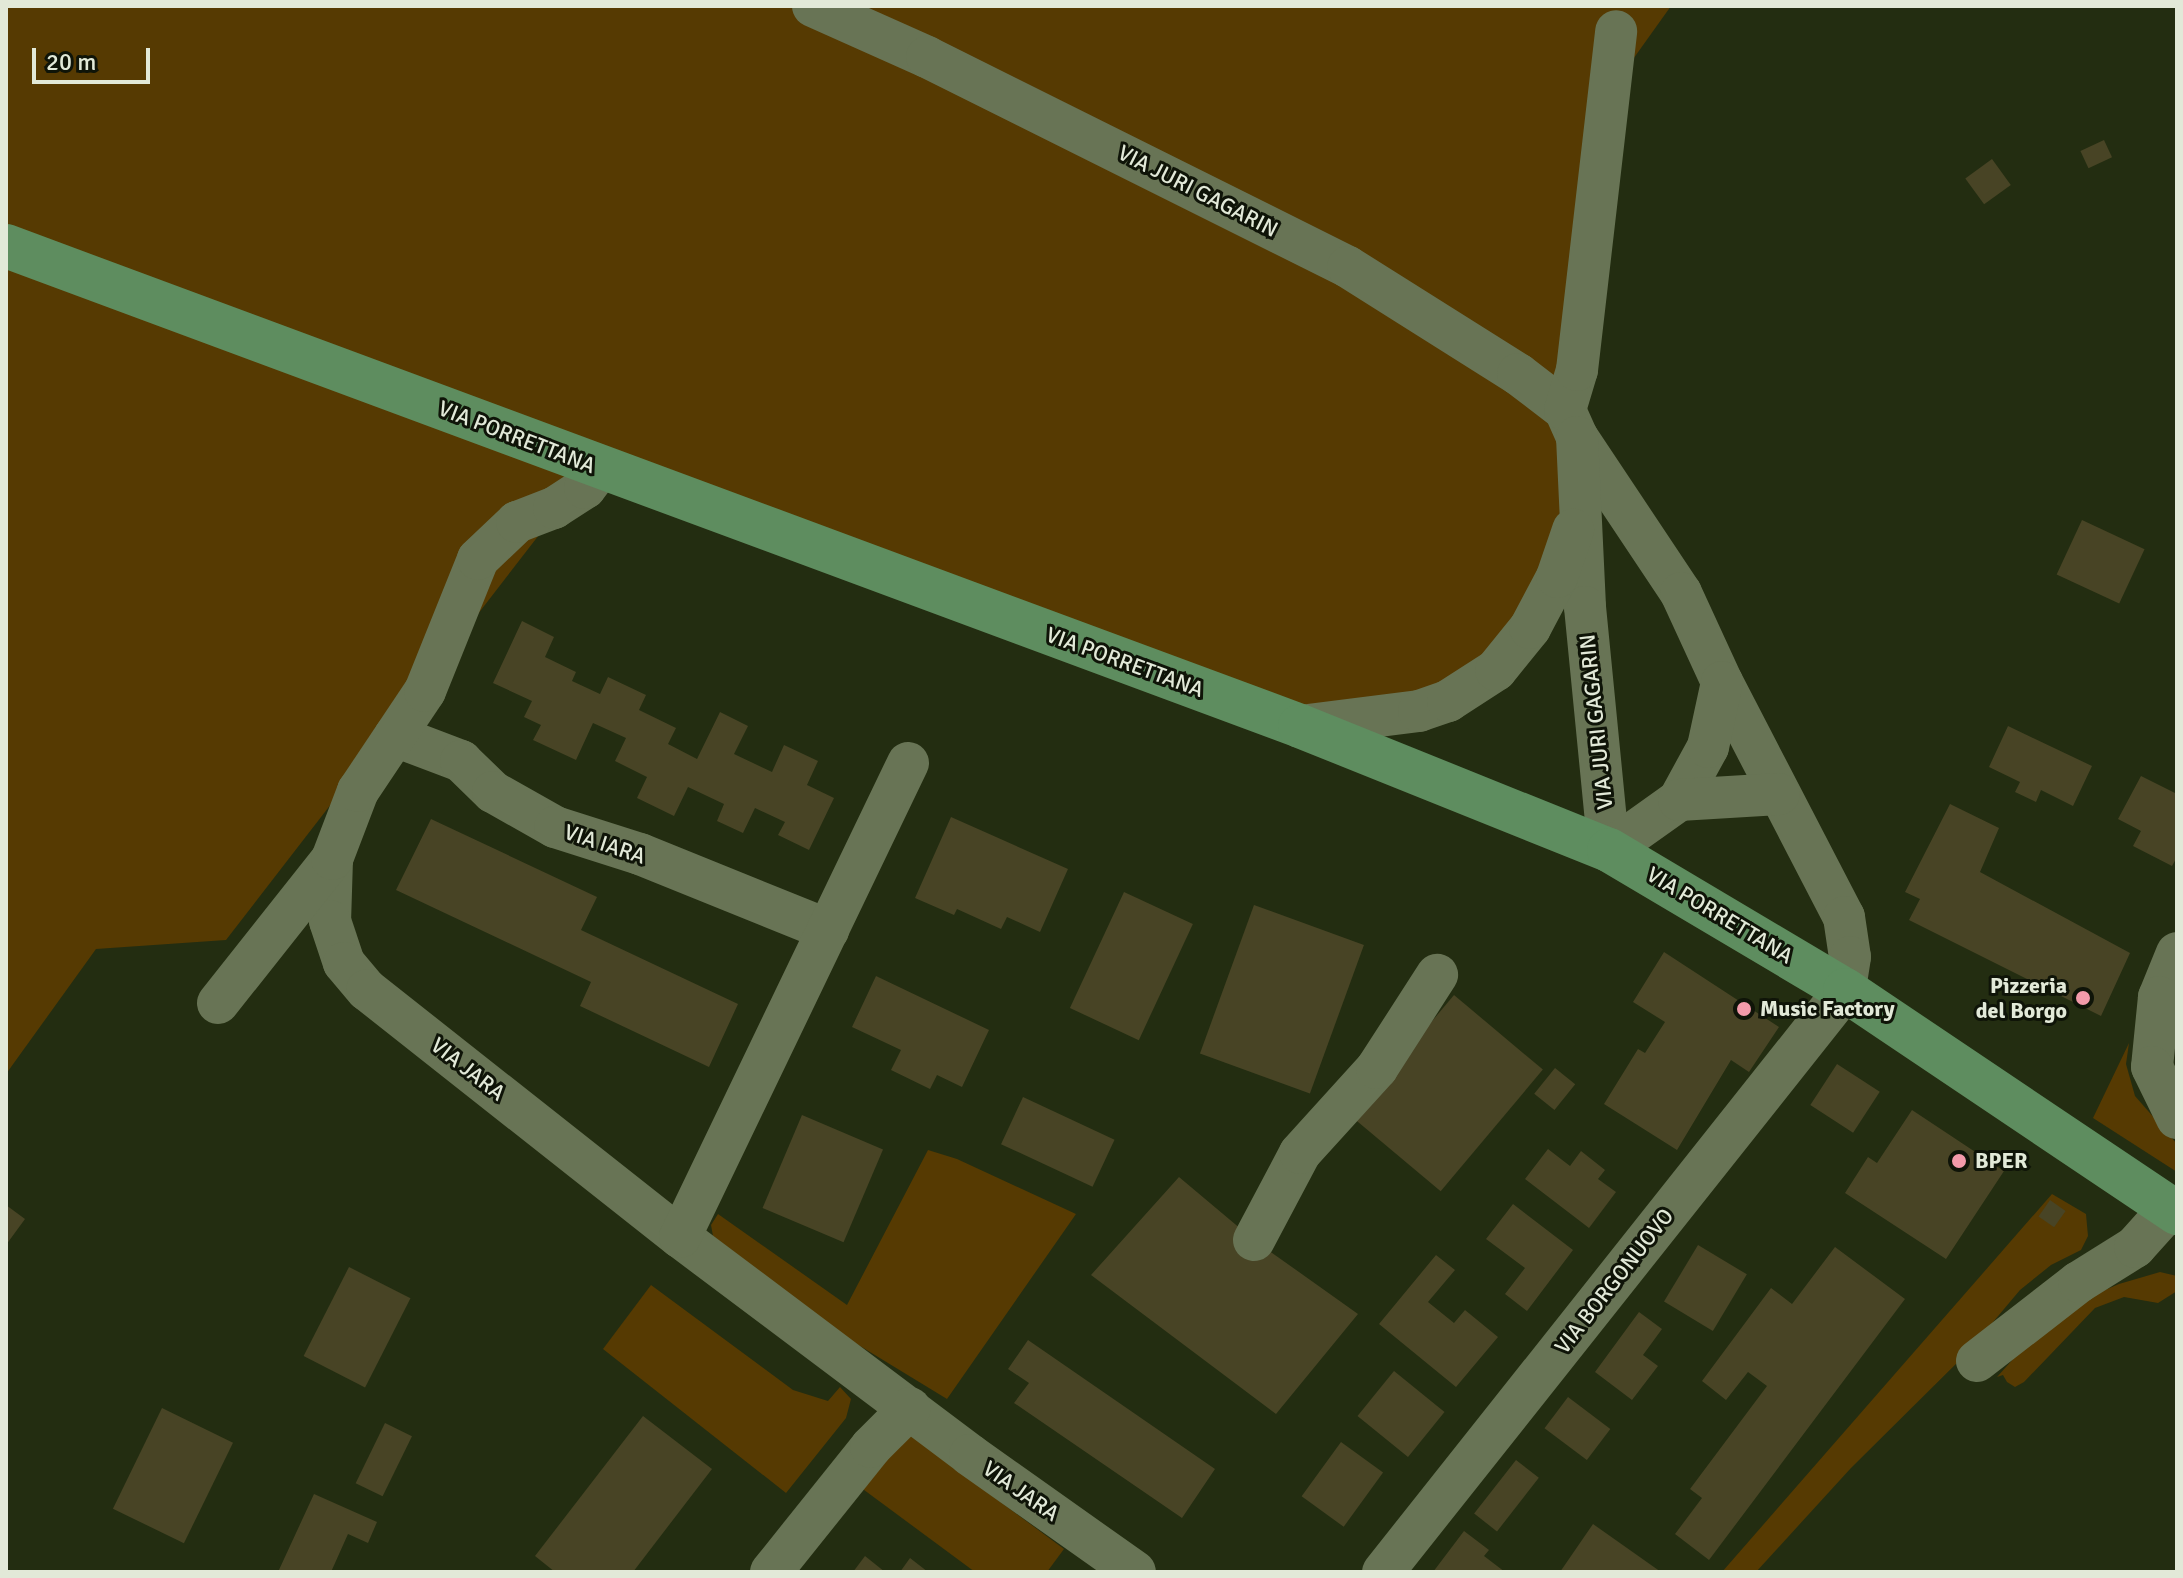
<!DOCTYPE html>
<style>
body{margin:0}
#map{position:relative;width:2183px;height:1578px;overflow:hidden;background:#232d11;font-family:Signika,sans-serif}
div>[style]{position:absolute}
.green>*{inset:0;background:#563a02}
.building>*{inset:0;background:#484425;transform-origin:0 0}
.minor>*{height:42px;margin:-21px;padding:0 21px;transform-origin:21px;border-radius:21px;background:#687455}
.major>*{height:44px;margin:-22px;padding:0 22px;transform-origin:22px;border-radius:22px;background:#5e8d5f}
.dots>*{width:22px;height:22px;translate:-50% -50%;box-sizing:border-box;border:4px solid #0f1408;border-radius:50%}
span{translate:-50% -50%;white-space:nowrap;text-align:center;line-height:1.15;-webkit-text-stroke:6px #0f1408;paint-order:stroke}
.street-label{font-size:22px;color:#e2e9d8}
.poi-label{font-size:22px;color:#e2e9d8;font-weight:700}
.right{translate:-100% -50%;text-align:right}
.left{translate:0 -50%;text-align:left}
.frame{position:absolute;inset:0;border:8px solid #e2e9d8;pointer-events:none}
.scale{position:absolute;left:32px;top:48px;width:118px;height:36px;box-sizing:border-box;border:4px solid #e2e9d8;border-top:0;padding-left:10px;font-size:24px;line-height:28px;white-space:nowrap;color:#e2e9d8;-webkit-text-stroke:6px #0f1408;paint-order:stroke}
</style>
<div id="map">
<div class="green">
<i style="clip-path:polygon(6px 6px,1671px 6px,1626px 69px,1569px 487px,1519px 628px,1461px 685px,1336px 734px,590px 469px,226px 940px,96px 949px,6px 1074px)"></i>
<i style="clip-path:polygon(2129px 1043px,2126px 1064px,2135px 1096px,2177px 1144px,2177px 1172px,2093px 1118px)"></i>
<i style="clip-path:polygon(928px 1150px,957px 1159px,1076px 1214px,947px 1399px,847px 1338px,713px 1236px,711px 1225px,718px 1214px,847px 1305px)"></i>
<i style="clip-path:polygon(2052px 1194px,2086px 1214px,2088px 1236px,2081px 1250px,2051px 1265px,2020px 1290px,1967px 1353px,1851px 1468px,1756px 1572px,1722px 1572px)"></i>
<i style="clip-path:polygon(2160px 1272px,2177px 1276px,2177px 1291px,2158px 1303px,2124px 1297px,2095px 1308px,2024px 1382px,2015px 1387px,2007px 1382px,2003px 1375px,1997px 1377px,2049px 1319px,2070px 1305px,2119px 1284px)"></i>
<i style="clip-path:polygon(651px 1285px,793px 1390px,828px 1401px,840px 1387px,851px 1399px,846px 1418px,786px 1493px,603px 1349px)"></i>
<i style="clip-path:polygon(906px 1432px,1064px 1549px,1047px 1572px,975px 1572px,856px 1484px)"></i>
</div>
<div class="building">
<i style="left:2104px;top:140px;width:19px;height:26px;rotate:65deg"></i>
<i style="left:1992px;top:159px;width:32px;height:33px;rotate:54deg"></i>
<i style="left:2082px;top:520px;width:69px;height:60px;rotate:25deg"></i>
<i style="clip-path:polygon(522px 621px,554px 637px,545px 657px,576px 672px,572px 681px,600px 694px,608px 677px,646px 695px,639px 710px,676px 728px,668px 744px,697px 759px,720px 712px,748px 726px,734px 754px,772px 772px,784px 745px,818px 761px,807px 785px,834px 798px,809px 850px,778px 835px,785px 822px,755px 808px,743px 833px,717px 821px,724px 804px,688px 787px,674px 816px,637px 798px,647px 777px,615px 761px,626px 738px,593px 723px,576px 760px,533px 740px,541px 725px,524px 717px,532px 701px,493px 683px)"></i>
<i style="clip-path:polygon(2008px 726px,2092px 766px,2073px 806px,2041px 790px,2036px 802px,2015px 792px,2020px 782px,1989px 767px)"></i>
<i style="clip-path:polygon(2141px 776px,2177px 794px,2177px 857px,2172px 866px,2133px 846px,2141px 831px,2118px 819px)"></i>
<i style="clip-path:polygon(1950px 804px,1999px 828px,1980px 872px,2130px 953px,2101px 1016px,1909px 920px,1920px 899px,1905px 892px)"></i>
<i style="clip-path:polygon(951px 817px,1068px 869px,1040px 932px,1007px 917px,1001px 929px,957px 909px,954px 915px,915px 898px)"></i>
<i style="clip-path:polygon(431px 819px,597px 897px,581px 930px,738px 1004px,709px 1067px,580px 1006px,591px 982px,396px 890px)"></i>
<i style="left:1124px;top:892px;width:76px;height:128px;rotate:25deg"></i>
<i style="left:1254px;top:905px;width:117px;height:158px;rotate:20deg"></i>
<i style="clip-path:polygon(1664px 952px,1779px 1027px,1749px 1072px,1731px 1060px,1677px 1150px,1604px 1104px,1638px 1049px,1645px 1053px,1665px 1022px,1633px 1002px)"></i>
<i style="clip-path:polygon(876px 976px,989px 1030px,962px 1087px,937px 1075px,930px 1089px,891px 1070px,901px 1050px,852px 1027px)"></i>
<i style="left:1454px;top:995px;width:116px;height:159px;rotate:40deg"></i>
<i style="left:1837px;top:1064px;width:51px;height:49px;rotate:33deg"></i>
<i style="left:1555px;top:1068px;width:26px;height:33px;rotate:39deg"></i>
<i style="left:1023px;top:1097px;width:101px;height:52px;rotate:25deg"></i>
<i style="clip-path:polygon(1912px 1110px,2004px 1171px,1946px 1259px,1845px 1193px,1868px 1157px,1877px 1163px)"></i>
<i style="left:802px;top:1115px;width:88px;height:101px;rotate:23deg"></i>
<i style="clip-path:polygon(1548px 1149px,1570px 1166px,1581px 1151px,1605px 1170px,1598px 1179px,1616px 1192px,1589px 1228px,1525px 1179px)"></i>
<i style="clip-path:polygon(1179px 1177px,1254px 1240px,1358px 1314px,1276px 1414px,1091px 1275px)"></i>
<i style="left:2050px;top:1200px;width:19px;height:20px;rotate:35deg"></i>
<i style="clip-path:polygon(1513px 1204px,1573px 1250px,1527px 1311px,1505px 1294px,1525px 1268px,1486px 1239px)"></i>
<i style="clip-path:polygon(6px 1205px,25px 1219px,6px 1245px)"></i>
<i style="left:1698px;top:1245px;width:57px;height:66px;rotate:31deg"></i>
<i style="clip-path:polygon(1835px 1247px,1905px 1299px,1709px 1560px,1675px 1534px,1702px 1498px,1690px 1489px,1767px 1386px,1748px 1372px,1726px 1400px,1702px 1381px,1771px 1288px,1792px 1304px)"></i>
<i style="clip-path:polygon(1436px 1255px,1455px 1270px,1428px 1302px,1454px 1323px,1465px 1310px,1498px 1337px,1456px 1387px,1379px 1324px)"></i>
<i style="left:349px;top:1267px;width:69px;height:100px;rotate:27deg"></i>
<i style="clip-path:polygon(1639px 1312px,1662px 1329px,1643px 1355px,1658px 1366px,1632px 1400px,1595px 1372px)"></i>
<i style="clip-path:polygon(1028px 1340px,1215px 1469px,1182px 1518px,1014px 1403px,1029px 1383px,1008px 1369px)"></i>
<i style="left:1394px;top:1371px;width:65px;height:58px;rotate:39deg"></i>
<i style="left:1568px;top:1397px;width:53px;height:39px;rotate:37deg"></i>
<i style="left:162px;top:1408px;width:79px;height:112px;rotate:26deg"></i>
<i style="clip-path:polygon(643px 1416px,712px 1469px,633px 1572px,555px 1572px,535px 1556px)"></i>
<i style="left:385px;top:1423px;width:30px;height:67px;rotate:26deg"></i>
<i style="left:1341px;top:1442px;width:52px;height:67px;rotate:36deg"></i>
<i style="left:1516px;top:1460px;width:29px;height:68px;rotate:38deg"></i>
<i style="clip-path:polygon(314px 1494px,377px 1522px,368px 1543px,348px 1534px,331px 1572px,278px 1572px)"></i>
<i style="clip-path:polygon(1593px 1524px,1661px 1572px,1560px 1572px)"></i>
<i style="clip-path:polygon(1464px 1531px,1489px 1550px,1484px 1556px,1505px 1572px,1433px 1572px)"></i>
<i style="clip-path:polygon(865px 1556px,885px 1572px,853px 1572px)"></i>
<i style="clip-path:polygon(910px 1558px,928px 1572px,900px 1572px)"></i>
</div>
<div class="minor">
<i style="left:813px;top:6px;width:125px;rotate:24.1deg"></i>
<i style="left:927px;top:57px;width:470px;rotate:26.5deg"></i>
<i style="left:1348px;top:267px;width:201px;rotate:32.2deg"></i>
<i style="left:1518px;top:374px;width:59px;rotate:37.5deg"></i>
<i style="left:1565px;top:410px;width:30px;rotate:66deg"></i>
<i style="left:1577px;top:437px;width:187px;rotate:56.3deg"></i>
<i style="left:1681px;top:593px;width:98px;rotate:65.3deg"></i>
<i style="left:1722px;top:682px;width:265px;rotate:62.6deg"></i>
<i style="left:1844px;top:917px;width:40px;rotate:81.5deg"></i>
<i style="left:1850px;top:957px;width:33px;rotate:99deg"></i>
<i style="left:1845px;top:990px;width:743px;rotate:128.44deg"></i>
<i style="left:1565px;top:410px;width:42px;rotate:-73.3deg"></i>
<i style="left:1577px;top:370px;width:341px;rotate:-83.4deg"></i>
<i style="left:1577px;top:437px;width:170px;rotate:87.3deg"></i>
<i style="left:1585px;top:607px;width:244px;rotate:84.4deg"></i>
<i style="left:1609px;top:850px;width:86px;rotate:-35.5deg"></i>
<i style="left:1679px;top:800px;width:60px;rotate:-61.3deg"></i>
<i style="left:1708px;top:747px;width:66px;rotate:-77.8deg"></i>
<i style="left:1300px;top:726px;width:120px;rotate:-7.2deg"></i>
<i style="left:1419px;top:711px;width:31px;rotate:-19deg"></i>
<i style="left:1448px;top:701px;width:57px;rotate:-32.9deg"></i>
<i style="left:1496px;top:670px;width:54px;rotate:-51deg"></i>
<i style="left:1530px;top:628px;width:58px;rotate:-62.1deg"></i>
<i style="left:1557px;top:577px;width:50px;rotate:-71.2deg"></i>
<i style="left:395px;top:736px;width:71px;rotate:20.7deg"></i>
<i style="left:461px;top:761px;width:45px;rotate:44.1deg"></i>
<i style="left:493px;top:792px;width:71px;rotate:29.4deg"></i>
<i style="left:555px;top:827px;width:89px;rotate:17.6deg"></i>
<i style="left:640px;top:854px;width:203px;rotate:22deg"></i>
<i style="left:1679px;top:800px;width:100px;rotate:-3.4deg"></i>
<i style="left:332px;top:859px;width:62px;rotate:91.8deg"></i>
<i style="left:330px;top:921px;width:44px;rotate:71.6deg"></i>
<i style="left:344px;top:963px;width:35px;rotate:50deg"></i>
<i style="left:367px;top:990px;width:399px;rotate:38.3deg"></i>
<i style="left:680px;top:1237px;width:363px;rotate:36.9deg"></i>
<i style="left:970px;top:1455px;width:202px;rotate:35.3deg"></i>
<i style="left:2177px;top:953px;width:48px;rotate:112.2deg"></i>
<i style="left:2159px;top:997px;width:70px;rotate:95.7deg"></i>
<i style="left:2152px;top:1067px;width:57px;rotate:63.9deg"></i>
<i style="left:218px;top:1003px;width:184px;rotate:-51.6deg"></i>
<i style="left:332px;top:859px;width:73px;rotate:-69.1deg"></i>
<i style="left:358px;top:791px;width:120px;rotate:-56.2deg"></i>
<i style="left:425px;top:691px;width:142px;rotate:-68.1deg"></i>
<i style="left:478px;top:559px;width:54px;rotate:-43.5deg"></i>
<i style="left:517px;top:522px;width:40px;rotate:-21deg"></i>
<i style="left:554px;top:508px;width:37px;rotate:-33deg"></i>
<i style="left:585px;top:488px;width:25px;rotate:-53deg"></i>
<i style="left:680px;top:1237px;width:526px;rotate:-64.31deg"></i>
<i style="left:1254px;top:1240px;width:98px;rotate:-62.1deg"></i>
<i style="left:1300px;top:1153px;width:115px;rotate:-47.8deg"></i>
<i style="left:1377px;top:1068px;width:111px;rotate:-57.2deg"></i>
<i style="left:1977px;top:1361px;width:129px;rotate:-37.8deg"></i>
<i style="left:2079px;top:1282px;width:66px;rotate:-32deg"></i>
<i style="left:2135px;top:1247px;width:52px;rotate:-48.1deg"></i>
<i style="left:771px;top:1572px;width:160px;rotate:-51.3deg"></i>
<i style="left:871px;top:1447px;width:55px;rotate:-45deg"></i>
</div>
<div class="major">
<i style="left:6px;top:246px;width:1380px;rotate:20.35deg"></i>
<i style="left:1300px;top:726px;width:333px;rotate:21.9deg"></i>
<i style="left:1609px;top:850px;width:274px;rotate:30.7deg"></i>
<i style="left:1845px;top:990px;width:400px;rotate:33.9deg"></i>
</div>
<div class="dots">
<i style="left:2083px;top:998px;background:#f39aaa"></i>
<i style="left:1744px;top:1009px;background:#f39aaa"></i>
<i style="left:1959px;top:1161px;background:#f39aaa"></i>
</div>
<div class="street-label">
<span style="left:1198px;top:191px;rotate:27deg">VIA JURI GAGARIN</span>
<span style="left:517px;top:437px;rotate:21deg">VIA PORRETTANA</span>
<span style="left:1125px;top:662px;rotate:20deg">VIA PORRETTANA</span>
<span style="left:1596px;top:722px;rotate:-96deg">VIA JURI GAGARIN</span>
<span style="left:605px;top:844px;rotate:18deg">VIA IARA</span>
<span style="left:1720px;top:915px;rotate:31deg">VIA PORRETTANA</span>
<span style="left:468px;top:1069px;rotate:38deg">VIA JARA</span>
<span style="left:1614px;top:1281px;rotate:-52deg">VIA BORGONUOVO</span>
<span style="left:1021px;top:1491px;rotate:35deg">VIA JARA</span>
</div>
<div class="poi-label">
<span class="right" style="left:2067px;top:998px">Pizzeria<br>del Borgo</span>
<span class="left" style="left:1760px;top:1009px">Music Factory</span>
<span class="left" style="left:1975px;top:1161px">BPER</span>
</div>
<div class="frame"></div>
<div class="scale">20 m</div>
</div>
